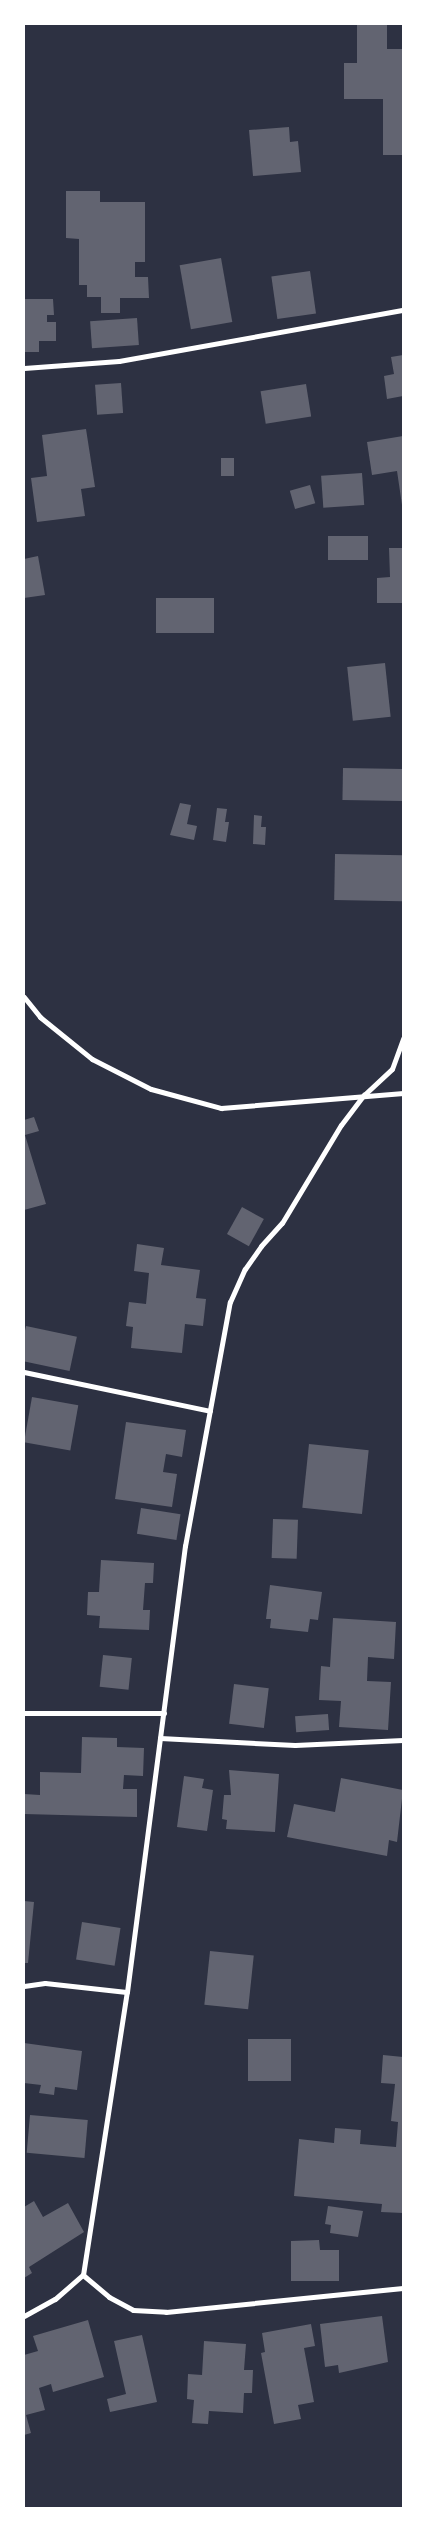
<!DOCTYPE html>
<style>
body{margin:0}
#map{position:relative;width:427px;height:2532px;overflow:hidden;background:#2d3142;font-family:Figtree,sans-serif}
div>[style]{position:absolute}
.building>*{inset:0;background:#626471;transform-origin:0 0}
.minor>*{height:5px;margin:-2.5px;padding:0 2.5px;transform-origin:2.5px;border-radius:2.5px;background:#fff}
span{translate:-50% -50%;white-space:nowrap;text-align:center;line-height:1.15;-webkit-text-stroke:4.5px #fff;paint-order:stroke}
.frame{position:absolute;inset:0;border:25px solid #fff;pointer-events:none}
</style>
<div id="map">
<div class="building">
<i style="clip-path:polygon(357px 24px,387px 24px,387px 49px,403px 49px,403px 155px,383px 155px,383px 99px,344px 99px,344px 63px,357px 63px)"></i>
<i style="clip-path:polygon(289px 127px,290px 142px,298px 141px,301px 172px,253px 176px,249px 130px)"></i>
<i style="clip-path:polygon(66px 191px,100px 191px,100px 202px,145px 202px,145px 262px,135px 262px,135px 277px,148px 277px,149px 298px,120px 298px,120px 313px,101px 313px,101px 297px,87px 297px,87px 285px,79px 285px,79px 239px,66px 238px)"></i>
<i style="left:221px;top:258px;width:65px;height:42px;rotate:80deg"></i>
<i style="left:310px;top:271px;width:43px;height:39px;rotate:82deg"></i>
<i style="clip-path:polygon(24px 299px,53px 299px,54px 315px,47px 315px,47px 322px,56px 322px,56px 341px,39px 341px,39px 352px,24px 352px)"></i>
<i style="left:137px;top:318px;width:27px;height:47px;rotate:86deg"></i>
<i style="clip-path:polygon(403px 355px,403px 396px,387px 399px,384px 376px,394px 374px,391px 357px)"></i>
<i style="left:121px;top:383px;width:30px;height:26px;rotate:86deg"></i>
<i style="left:306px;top:384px;width:33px;height:46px;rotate:81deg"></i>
<i style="clip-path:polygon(86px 429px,95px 487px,81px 489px,85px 516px,37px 522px,31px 478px,47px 476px,42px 435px)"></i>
<i style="clip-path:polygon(403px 436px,403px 505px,402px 505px,397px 471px,372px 475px,367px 442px)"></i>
<i style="left:221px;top:458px;width:13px;height:18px"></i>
<i style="left:362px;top:473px;width:32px;height:41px;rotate:86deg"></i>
<i style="left:310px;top:485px;width:19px;height:21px;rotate:74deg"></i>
<i style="left:368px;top:536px;width:24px;height:40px;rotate:90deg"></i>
<i style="clip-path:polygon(389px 548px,403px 548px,403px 603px,377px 603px,377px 578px,390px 577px)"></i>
<i style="clip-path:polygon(38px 556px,45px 595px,24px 598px,24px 559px)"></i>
<i style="left:214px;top:598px;width:35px;height:58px;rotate:90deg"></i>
<i style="left:385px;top:663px;width:54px;height:38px;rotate:84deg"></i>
<i style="left:343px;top:768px;width:60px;height:32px;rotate:1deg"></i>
<i style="clip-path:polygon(180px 803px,191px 805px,187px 824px,197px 826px,194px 840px,170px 835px)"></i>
<i style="clip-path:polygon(217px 808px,227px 809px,225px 822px,229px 822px,226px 842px,213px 840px)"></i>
<i style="clip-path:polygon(254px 815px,262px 816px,261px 827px,266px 827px,265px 845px,253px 844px)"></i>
<i style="left:335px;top:854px;width:68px;height:46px;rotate:1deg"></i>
<i style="clip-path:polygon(34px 1117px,39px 1131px,25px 1135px,46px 1204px,24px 1210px,24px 1120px)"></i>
<i style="left:242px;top:1207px;width:25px;height:31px;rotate:29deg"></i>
<i style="clip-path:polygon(137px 1244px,164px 1248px,161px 1265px,200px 1270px,196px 1298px,206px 1299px,203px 1326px,185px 1324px,182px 1353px,131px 1348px,133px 1327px,126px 1326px,129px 1302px,146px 1304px,149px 1273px,134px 1271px)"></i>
<i style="left:26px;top:1326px;width:52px;height:35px;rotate:12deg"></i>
<i style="left:32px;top:1397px;width:47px;height:46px;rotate:10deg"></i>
<i style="clip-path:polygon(126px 1422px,186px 1430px,182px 1457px,166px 1454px,163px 1472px,177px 1474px,172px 1507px,115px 1499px)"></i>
<i style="left:309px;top:1444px;width:60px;height:64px;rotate:6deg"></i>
<i style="left:141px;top:1508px;width:40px;height:26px;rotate:9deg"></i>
<i style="left:273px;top:1519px;width:25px;height:39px;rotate:2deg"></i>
<i style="clip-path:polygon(101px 1560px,154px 1563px,153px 1583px,145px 1583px,143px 1610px,150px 1610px,149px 1630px,99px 1628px,100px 1616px,87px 1615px,88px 1592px,99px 1592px)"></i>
<i style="clip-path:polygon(270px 1585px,322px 1592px,318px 1620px,310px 1619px,308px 1632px,270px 1628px,271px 1619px,266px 1619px)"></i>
<i style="clip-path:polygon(333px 1618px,396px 1622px,394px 1659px,368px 1657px,367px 1681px,391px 1682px,388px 1730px,339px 1727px,341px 1701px,319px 1700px,321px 1666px,330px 1667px)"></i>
<i style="left:103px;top:1655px;width:29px;height:32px;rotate:6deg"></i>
<i style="left:234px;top:1684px;width:35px;height:40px;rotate:7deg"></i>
<i style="left:328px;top:1714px;width:16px;height:33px;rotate:86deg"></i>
<i style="clip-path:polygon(82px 1737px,117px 1738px,117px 1747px,144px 1748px,143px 1776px,124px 1775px,123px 1789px,137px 1789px,137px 1817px,24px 1814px,24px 1794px,40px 1795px,40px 1772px,81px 1773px)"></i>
<i style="clip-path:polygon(229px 1770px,279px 1774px,275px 1832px,226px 1829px,227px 1820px,222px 1819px,224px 1795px,231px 1795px)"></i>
<i style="clip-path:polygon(184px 1776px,204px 1779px,202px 1788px,213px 1790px,207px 1831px,177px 1827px)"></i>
<i style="clip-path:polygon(341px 1778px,403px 1790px,397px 1842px,389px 1840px,387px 1856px,287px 1837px,294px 1804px,335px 1812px)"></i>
<i style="clip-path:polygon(24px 1901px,34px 1902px,28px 1963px,24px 1963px)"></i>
<i style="left:82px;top:1922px;width:39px;height:38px;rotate:9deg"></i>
<i style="left:210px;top:1951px;width:44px;height:54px;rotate:6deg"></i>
<i style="left:248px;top:2039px;width:43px;height:42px"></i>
<i style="clip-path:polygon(24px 2043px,82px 2051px,77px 2090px,55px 2087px,54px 2095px,39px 2093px,41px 2085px,24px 2083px)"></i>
<i style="clip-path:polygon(383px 2055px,403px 2057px,403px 2213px,381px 2212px,382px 2204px,294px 2196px,299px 2139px,334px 2143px,335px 2128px,361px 2130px,360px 2144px,396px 2147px,398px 2122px,391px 2121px,395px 2084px,381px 2083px)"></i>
<i style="left:30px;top:2115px;width:58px;height:38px;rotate:5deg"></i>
<i style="clip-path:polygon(34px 2201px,43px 2217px,68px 2203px,84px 2232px,29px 2267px,32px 2273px,24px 2278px,24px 2207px)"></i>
<i style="clip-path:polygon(328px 2206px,363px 2211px,358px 2237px,330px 2233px,331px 2225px,325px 2224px)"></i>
<i style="clip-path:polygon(319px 2240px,320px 2250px,339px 2250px,339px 2281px,291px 2281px,291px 2241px)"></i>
<i style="clip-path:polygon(382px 2316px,388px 2362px,339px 2373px,338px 2365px,325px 2367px,320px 2324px)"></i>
<i style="clip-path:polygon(88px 2320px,104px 2377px,53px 2392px,51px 2384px,39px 2388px,45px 2410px,26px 2415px,31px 2433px,24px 2435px,24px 2355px,38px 2351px,33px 2336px)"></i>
<i style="clip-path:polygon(311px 2324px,315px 2346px,304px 2348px,314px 2402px,298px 2405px,301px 2419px,274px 2424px,261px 2353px,265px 2352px,262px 2333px)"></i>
<i style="clip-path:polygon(142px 2335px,157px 2402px,110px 2412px,107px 2399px,126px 2394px,114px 2341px)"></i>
<i style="clip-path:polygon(204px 2341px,246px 2344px,244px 2370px,253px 2370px,252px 2393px,244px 2393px,243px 2413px,209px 2411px,208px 2424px,192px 2423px,194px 2400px,187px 2399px,188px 2374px,202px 2375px)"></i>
</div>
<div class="minor">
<i style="left:24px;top:368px;width:95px;rotate:-4.2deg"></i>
<i style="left:119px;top:361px;width:289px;rotate:-10.2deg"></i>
<i style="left:24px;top:997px;width:26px;rotate:51deg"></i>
<i style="left:40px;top:1017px;width:67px;rotate:38.9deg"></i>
<i style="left:92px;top:1059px;width:66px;rotate:27deg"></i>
<i style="left:151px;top:1089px;width:73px;rotate:15.2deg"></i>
<i style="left:221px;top:1108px;width:183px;rotate:-4.7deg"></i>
<i style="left:24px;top:1372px;width:190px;rotate:11.8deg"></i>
<i style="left:24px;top:1713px;width:140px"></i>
<i style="left:160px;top:1738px;width:135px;rotate:3deg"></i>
<i style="left:295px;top:1745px;width:108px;rotate:-2.7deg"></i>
<i style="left:24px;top:1986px;width:21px;rotate:-8deg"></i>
<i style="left:45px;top:1983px;width:82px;rotate:6.3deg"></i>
<i style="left:83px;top:2275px;width:34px;rotate:40deg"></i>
<i style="left:109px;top:2297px;width:27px;rotate:28deg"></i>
<i style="left:133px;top:2310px;width:33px;rotate:3deg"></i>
<i style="left:166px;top:2312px;width:238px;rotate:-5.8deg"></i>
<i style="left:24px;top:2316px;width:35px;rotate:-29deg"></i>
<i style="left:55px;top:2299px;width:37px;rotate:-41deg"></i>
<i style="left:83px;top:2275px;width:286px;rotate:-81.2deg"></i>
<i style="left:127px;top:1992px;width:450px;rotate:-82.6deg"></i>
<i style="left:185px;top:1546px;width:248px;rotate:-79.6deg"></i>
<i style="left:230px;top:1302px;width:36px;rotate:-66deg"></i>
<i style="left:245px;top:1269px;width:28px;rotate:-55deg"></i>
<i style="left:261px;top:1246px;width:31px;rotate:-48deg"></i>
<i style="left:282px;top:1223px;width:114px;rotate:-59deg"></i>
<i style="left:341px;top:1125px;width:38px;rotate:-53deg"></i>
<i style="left:364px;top:1095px;width:38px;rotate:-43deg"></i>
<i style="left:392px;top:1069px;width:33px;rotate:-70deg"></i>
</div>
<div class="frame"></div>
</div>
